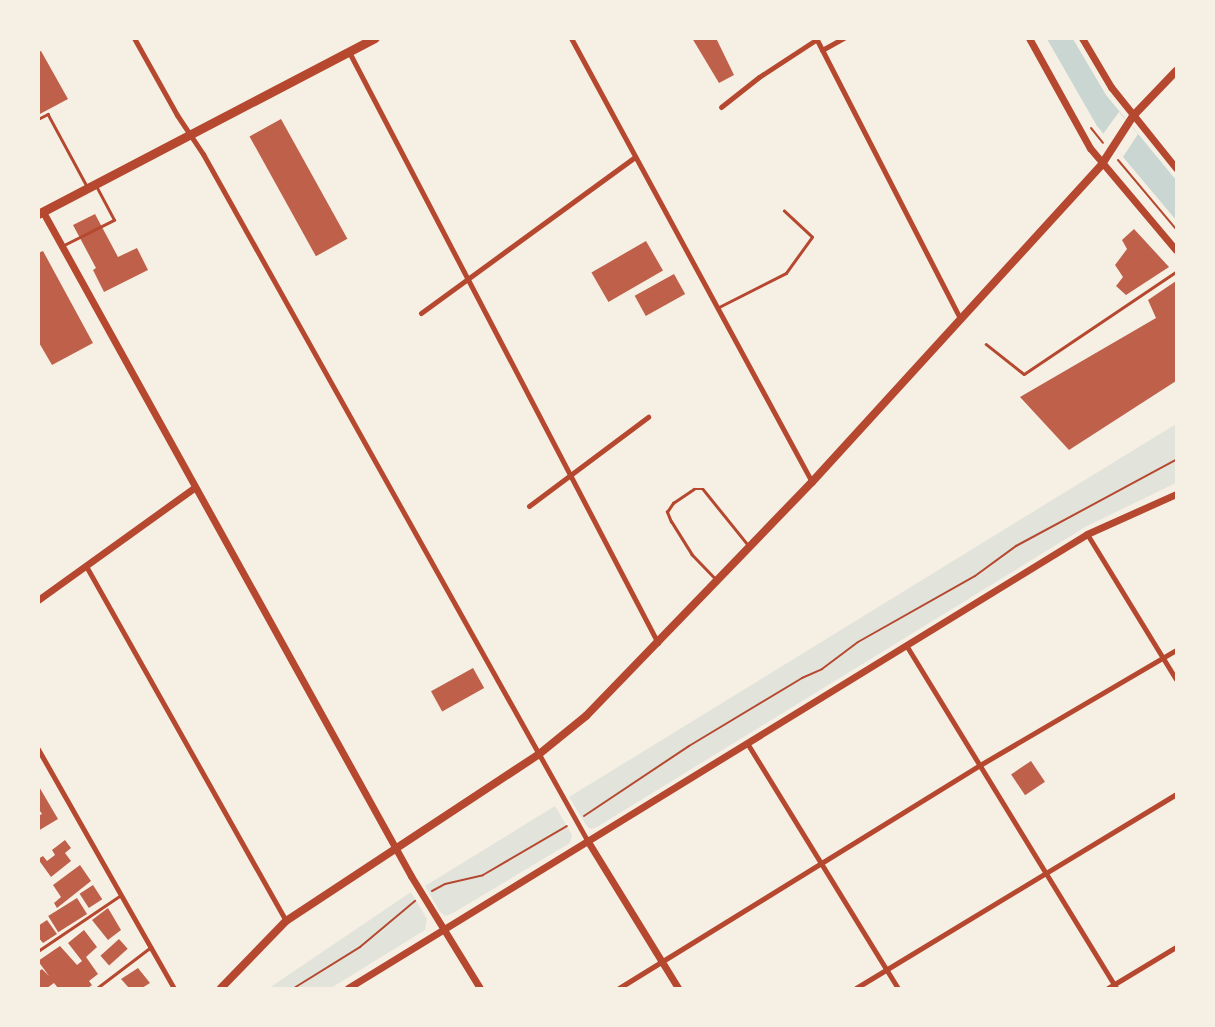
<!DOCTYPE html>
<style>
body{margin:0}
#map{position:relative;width:1215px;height:1027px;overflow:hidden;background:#f6efe4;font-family:Lato,sans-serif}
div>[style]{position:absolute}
.green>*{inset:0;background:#e2e4dc}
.water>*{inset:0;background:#c9d6d2}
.pier>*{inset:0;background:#f6efe4}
.building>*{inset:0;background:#bf614a;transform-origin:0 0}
.path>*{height:2px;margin:-1px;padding:0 1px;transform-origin:1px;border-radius:1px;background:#b5482f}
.service>*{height:2.5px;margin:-1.25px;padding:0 1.25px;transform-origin:1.25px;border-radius:1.25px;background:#b5482f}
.minor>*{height:5px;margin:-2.5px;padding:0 2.5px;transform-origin:2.5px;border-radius:2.5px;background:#b5482f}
.tertiary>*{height:7px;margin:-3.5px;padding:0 3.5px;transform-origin:3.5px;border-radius:3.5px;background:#b5482f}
.secondary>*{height:8px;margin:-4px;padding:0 4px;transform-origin:4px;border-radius:4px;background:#b5482f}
.primary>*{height:9px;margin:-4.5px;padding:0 4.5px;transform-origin:4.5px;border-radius:4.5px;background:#b5482f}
span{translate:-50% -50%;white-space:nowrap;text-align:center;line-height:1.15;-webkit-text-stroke:5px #f6efe4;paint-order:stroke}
.frame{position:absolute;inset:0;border:40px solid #f6efe4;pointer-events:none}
</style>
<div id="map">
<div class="green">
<i style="clip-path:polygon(1176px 424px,1176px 483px,1087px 526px,597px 827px,590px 829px,586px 825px,569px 797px)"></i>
<i style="clip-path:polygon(555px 806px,572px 835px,570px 843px,453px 913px,445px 916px,440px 912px,425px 886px)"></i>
<i style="clip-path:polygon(411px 892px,427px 919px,425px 930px,331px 988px,269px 988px)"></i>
</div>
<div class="water">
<i style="clip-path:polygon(1047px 39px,1073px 39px,1106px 95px,1176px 180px,1176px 220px,1097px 126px)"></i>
</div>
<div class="pier">
<i style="clip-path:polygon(1119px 112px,1138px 134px,1123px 157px,1103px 134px)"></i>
</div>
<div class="building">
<i style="clip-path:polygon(692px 38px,716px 38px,734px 75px,719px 83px)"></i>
<i style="clip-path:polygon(41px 51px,68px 99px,38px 115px,38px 52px)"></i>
<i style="left:281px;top:119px;width:137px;height:36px;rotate:61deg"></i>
<i style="clip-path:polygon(95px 214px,118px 257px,137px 248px,148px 270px,104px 292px,93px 270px,96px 268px,73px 225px)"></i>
<i style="clip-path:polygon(1134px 229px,1169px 267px,1126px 295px,1116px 286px,1123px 277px,1115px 265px,1127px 249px,1122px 240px)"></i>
<i style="left:646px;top:241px;width:34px;height:63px;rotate:60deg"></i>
<i style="clip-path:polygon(43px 251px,93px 343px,52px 365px,38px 341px,38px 253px)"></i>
<i style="left:674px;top:274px;width:23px;height:45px;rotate:61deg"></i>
<i style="clip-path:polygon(1176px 281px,1176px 381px,1069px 450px,1020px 397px,1156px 318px,1148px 300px)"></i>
<i style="left:473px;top:668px;width:23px;height:48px;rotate:61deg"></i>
<i style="left:1031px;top:761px;width:25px;height:24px;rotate:56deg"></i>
<i style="clip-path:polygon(38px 785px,58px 819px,38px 831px,38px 816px,42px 814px,38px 808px)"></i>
<i style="clip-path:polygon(65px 840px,71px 848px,65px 853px,71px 861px,51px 877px,38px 859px,43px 856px,47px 861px,55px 855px,52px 850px)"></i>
<i style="clip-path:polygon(80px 865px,91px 881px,57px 908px,54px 903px,61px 897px,53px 885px)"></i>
<i style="left:93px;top:885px;width:17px;height:16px;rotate:57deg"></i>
<i style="left:77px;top:898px;width:19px;height:34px;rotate:58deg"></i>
<i style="clip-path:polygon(108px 908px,121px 930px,108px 940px,92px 920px)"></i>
<i style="clip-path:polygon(47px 920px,57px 934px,43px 943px,38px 937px,38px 926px)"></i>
<i style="clip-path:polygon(84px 930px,97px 947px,86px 957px,98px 974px,89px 981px,92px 985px,88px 988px,58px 988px,54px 983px,47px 988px,38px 988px,38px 972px,42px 969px,49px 976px,38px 961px,60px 946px,77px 965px,82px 961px,68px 943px)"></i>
<i style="left:119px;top:939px;width:13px;height:25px;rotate:48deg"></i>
<i style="clip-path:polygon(138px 968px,150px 983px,142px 988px,129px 988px,121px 979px)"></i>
</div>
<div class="path">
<i style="left:1091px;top:128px;width:19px;rotate:51deg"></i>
<i style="left:1118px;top:160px;width:90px;rotate:50deg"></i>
<i style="left:584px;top:816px;width:126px;rotate:-33.7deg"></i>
<i style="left:689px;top:746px;width:132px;rotate:-31deg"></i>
<i style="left:802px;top:678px;width:22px;rotate:-24deg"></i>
<i style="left:822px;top:669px;width:45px;rotate:-36.9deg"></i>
<i style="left:858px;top:642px;width:134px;rotate:-29.4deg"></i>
<i style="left:975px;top:576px;width:51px;rotate:-36.2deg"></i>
<i style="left:1016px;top:546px;width:182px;rotate:-28.3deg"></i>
<i style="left:432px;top:891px;width:15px;rotate:-28deg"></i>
<i style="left:445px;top:884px;width:39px;rotate:-13deg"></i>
<i style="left:483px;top:875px;width:97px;rotate:-30.3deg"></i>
<i style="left:294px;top:988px;width:78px;rotate:-31.8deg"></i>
<i style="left:360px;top:947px;width:72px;rotate:-39.9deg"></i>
</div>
<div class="service">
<i style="left:38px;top:119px;width:11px;rotate:-27deg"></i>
<i style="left:48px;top:114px;width:82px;rotate:61.6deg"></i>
<i style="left:64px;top:245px;width:56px;rotate:-26.6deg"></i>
<i style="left:114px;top:220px;width:40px;rotate:-118deg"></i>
<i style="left:719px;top:307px;width:75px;rotate:-26.9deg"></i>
<i style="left:786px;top:273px;width:44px;rotate:-54.2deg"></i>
<i style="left:812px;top:237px;width:38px;rotate:-137deg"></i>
<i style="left:986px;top:344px;width:48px;rotate:38.3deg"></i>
<i style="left:1024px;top:374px;width:183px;rotate:-33.9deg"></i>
<i style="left:716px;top:580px;width:35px;rotate:-134deg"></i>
<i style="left:692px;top:555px;width:39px;rotate:-122deg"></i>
<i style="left:671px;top:522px;width:11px;rotate:-112deg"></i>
<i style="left:667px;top:512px;width:11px;rotate:-56deg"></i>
<i style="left:673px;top:503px;width:25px;rotate:-34deg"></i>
<i style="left:694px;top:489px;width:9px"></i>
<i style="left:703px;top:489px;width:73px;rotate:51.1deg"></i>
<i style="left:38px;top:951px;width:100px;rotate:-34deg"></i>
<i style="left:97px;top:988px;width:68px;rotate:-37.2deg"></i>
</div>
<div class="minor">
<i style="left:134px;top:38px;width:88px;rotate:60.8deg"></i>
<i style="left:177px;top:115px;width:47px;rotate:56.3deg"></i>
<i style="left:203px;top:154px;width:786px;rotate:60.76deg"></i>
<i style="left:571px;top:38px;width:505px;rotate:61.51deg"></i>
<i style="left:816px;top:38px;width:315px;rotate:62.8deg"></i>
<i style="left:822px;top:50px;width:25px;rotate:-29deg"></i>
<i style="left:349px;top:52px;width:667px;rotate:62.4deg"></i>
<i style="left:721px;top:107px;width:48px;rotate:-38.3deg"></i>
<i style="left:759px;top:77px;width:69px;rotate:-33.2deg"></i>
<i style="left:421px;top:313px;width:265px;rotate:-36.1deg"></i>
<i style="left:529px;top:506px;width:149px;rotate:-36.8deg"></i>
<i style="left:1087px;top:534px;width:170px;rotate:58.5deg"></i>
<i style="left:86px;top:566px;width:407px;rotate:60.6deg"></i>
<i style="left:906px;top:645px;width:402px;rotate:58.5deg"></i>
<i style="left:747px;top:743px;width:288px;rotate:58.4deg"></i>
<i style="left:38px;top:749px;width:275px;rotate:60.4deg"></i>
<i style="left:619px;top:988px;width:424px;rotate:-31.7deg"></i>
<i style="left:980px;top:765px;width:227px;rotate:-30.4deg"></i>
<i style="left:856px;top:988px;width:374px;rotate:-31.2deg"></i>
<i style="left:1108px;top:988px;width:79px;rotate:-31.1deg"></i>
</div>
<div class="tertiary">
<i style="left:1029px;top:38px;width:126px;rotate:61deg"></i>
<i style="left:1090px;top:148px;width:133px;rotate:49.9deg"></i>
<i style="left:1082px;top:38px;width:57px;rotate:59.4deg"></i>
<i style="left:1111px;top:87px;width:104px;rotate:51.3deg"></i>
<i style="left:43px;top:212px;width:759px;rotate:61deg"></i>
<i style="left:411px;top:876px;width:132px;rotate:58.4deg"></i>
<i style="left:38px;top:600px;width:193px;rotate:-35.7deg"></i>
<i style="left:587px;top:840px;width:174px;rotate:58.4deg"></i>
<i style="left:348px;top:988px;width:867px;rotate:-31.56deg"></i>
<i style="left:1087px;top:534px;width:98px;rotate:-24.2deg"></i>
</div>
<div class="secondary">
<i style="left:221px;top:988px;width:93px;rotate:-45.9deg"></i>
<i style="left:286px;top:921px;width:302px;rotate:-33.4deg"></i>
<i style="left:538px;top:755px;width:62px;rotate:-39.1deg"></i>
<i style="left:586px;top:716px;width:325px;rotate:-46deg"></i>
<i style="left:812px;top:482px;width:430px;rotate:-47.6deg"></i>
<i style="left:1102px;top:164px;width:57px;rotate:-57.1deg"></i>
<i style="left:1133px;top:116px;width:62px;rotate:-46.3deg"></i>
</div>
<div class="primary">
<i style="left:38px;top:214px;width:380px;rotate:-27.6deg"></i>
</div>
<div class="frame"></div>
</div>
